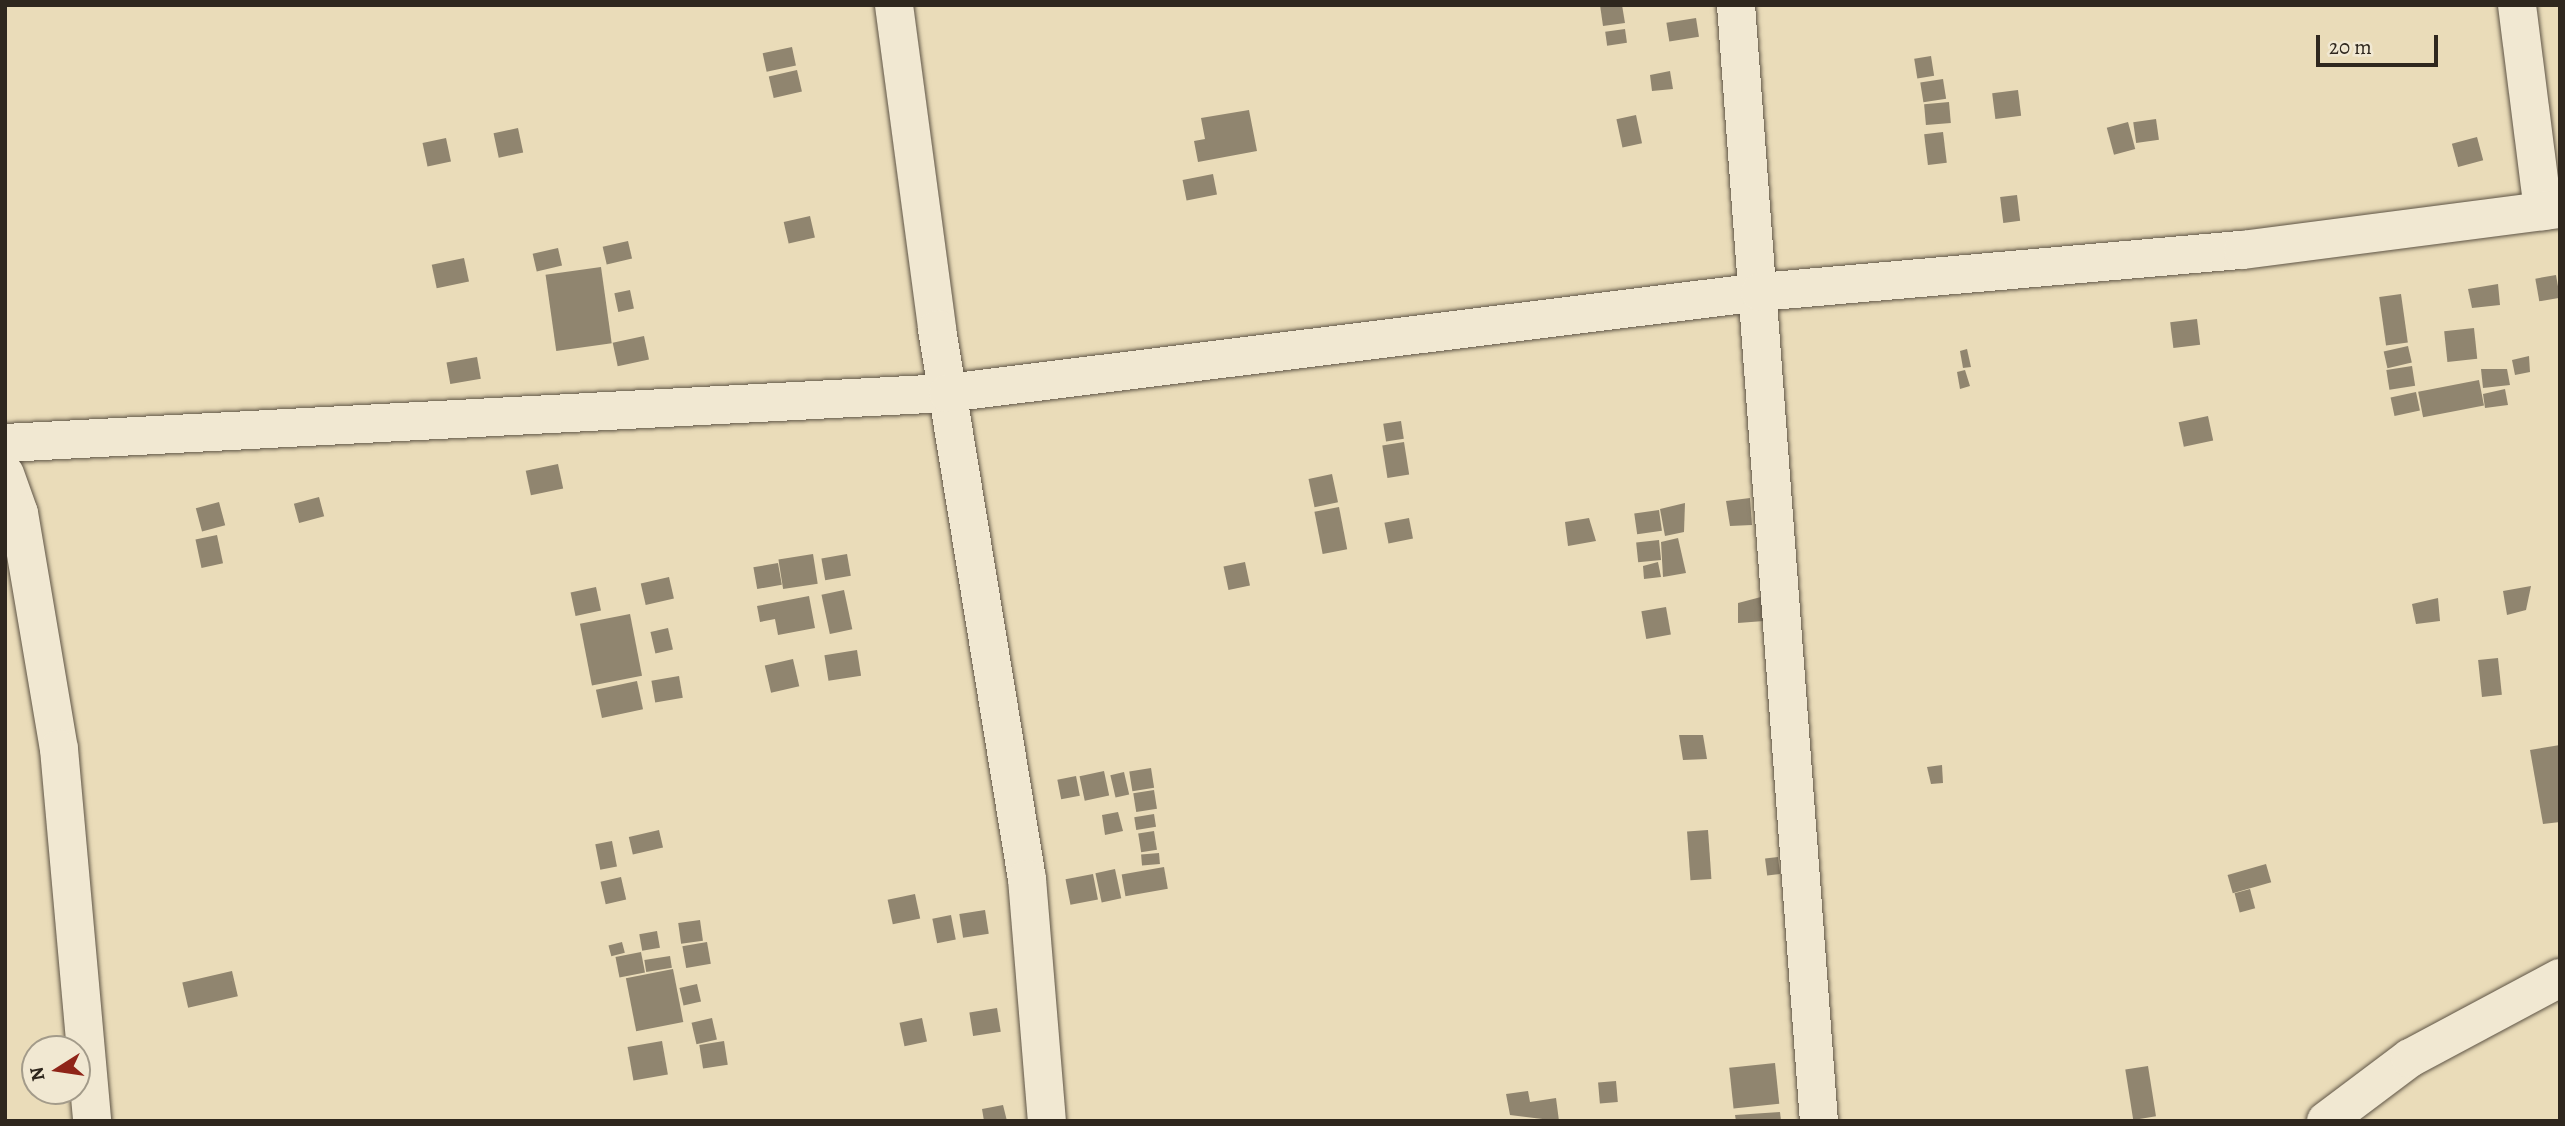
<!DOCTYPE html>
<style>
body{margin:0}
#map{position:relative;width:2565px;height:1126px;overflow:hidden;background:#eadcb9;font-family:Alegreya,serif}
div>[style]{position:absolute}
.building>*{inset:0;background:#90856f;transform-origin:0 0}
.roads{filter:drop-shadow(0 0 2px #5e5445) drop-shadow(0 0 2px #5e5445)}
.minor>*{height:38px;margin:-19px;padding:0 19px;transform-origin:19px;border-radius:19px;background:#f1e8d2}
span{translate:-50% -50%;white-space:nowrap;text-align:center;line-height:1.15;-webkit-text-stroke:7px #f1e8d2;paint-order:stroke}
.frame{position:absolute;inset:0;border:7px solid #2f271e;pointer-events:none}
.north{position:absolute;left:21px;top:1035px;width:70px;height:70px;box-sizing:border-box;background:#f1e8d2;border:2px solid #a39b8a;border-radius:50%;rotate:258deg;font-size:19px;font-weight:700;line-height:28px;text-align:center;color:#2f271e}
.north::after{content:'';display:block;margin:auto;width:24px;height:32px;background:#8f2418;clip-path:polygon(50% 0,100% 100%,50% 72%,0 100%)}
.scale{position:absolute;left:2316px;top:35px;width:122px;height:32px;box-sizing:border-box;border:4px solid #2f271e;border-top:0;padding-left:9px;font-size:21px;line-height:24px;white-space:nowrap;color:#2f271e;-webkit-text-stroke:5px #f1e8d2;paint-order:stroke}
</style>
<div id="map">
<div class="building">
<i style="clip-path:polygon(1600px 5px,1622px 5px,1625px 23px,1603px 26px)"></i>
<i style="left:1696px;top:18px;width:19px;height:30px;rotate:81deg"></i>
<i style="left:1625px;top:29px;width:14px;height:20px;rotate:82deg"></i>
<i style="left:792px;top:47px;width:19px;height:30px;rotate:78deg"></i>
<i style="left:1931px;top:56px;width:20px;height:17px;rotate:81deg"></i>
<i style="left:797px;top:70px;width:22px;height:29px;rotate:77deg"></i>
<i style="clip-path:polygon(1670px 71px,1673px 89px,1652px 91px,1650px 75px)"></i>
<i style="left:1943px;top:79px;width:20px;height:23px;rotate:81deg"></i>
<i style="left:2018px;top:90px;width:26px;height:26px;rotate:83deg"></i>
<i style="left:1949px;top:102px;width:21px;height:25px;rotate:85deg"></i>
<i style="clip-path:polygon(1249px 110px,1257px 151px,1198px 162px,1194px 141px,1205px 139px,1201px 118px)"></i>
<i style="left:1636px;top:115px;width:29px;height:20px;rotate:78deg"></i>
<i style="left:2156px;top:119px;width:21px;height:23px;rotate:82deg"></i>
<i style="left:2128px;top:122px;width:28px;height:22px;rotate:75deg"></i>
<i style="left:518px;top:128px;width:25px;height:25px;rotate:78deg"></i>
<i style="left:1943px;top:132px;width:31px;height:19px;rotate:83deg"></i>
<i style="left:2477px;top:137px;width:24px;height:26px;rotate:75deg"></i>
<i style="left:446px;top:138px;width:24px;height:24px;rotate:78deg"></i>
<i style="left:1213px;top:174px;width:21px;height:31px;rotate:79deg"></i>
<i style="left:2017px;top:195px;width:26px;height:17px;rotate:83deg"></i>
<i style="left:810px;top:216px;width:22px;height:27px;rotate:77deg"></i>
<i style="left:628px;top:241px;width:18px;height:26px;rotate:77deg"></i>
<i style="left:558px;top:248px;width:18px;height:26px;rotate:77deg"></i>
<i style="left:464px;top:258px;width:24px;height:33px;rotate:78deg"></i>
<i style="left:601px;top:267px;width:77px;height:56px;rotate:82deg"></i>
<i style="left:2556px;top:275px;width:23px;height:21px;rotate:80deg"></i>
<i style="clip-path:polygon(2498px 284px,2500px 305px,2472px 308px,2468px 289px)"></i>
<i style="left:630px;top:290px;width:19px;height:16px;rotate:78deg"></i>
<i style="left:2401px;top:294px;width:49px;height:22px;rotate:82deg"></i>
<i style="left:2197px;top:319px;width:26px;height:27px;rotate:83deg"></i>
<i style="left:2474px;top:328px;width:31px;height:30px;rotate:84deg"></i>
<i style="left:644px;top:336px;width:24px;height:32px;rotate:78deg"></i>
<i style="left:2408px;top:346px;width:17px;height:25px;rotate:77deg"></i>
<i style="clip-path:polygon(1967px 349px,1971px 367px,1963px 368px,1960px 351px)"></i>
<i style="clip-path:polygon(2529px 356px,2530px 372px,2515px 375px,2512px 360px)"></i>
<i style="left:477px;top:357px;width:22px;height:31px;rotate:80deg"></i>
<i style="left:2412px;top:366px;width:20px;height:26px;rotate:81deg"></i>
<i style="clip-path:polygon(2481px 369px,2507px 369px,2510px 385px,2483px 388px)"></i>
<i style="clip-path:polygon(1965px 370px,1970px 386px,1960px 389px,1957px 372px)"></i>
<i style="left:2479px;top:380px;width:26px;height:62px;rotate:79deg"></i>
<i style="clip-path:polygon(2505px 389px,2508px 405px,2485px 408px,2483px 394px)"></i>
<i style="left:2416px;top:392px;width:19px;height:26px;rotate:78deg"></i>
<i style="left:2208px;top:416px;width:25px;height:30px;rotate:78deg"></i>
<i style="left:1401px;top:421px;width:18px;height:18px;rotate:81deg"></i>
<i style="left:1404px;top:442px;width:33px;height:22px;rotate:81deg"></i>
<i style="left:558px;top:464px;width:25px;height:33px;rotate:78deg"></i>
<i style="left:1332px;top:474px;width:29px;height:24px;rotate:78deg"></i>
<i style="left:319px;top:497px;width:20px;height:26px;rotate:75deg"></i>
<i style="clip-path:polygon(1750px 498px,1752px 525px,1730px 526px,1726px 501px)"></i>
<i style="left:219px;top:502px;width:24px;height:24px;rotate:75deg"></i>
<i style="clip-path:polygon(1685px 503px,1684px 532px,1665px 536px,1660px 509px)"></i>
<i style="left:1339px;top:507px;width:43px;height:25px;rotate:79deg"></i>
<i style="left:1659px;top:510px;width:21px;height:25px;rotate:82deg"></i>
<i style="left:1409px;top:518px;width:21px;height:25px;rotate:79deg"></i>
<i style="clip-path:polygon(1589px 518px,1596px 541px,1568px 546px,1565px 522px)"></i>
<i style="left:217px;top:535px;width:29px;height:22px;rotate:78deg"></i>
<i style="clip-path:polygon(1678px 538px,1686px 573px,1663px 577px,1661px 542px)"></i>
<i style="left:1659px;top:540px;width:20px;height:23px;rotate:84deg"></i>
<i style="left:813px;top:554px;width:30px;height:35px;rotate:81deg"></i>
<i style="left:847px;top:554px;width:22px;height:26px;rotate:80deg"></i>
<i style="left:1245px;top:562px;width:24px;height:22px;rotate:78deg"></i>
<i style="clip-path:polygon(1658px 562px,1661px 577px,1644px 579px,1643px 566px)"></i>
<i style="left:778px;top:563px;width:22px;height:25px;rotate:80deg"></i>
<i style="left:669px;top:577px;width:22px;height:29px;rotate:77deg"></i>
<i style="clip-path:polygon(2531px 586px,2526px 610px,2507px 615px,2503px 591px)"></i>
<i style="left:596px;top:587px;width:24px;height:26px;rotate:78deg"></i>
<i style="left:844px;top:590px;width:40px;height:23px;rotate:78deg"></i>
<i style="clip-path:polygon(809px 596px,815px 628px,778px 635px,775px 619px,760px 622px,757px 606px)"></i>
<i style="clip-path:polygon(1761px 597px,1764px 621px,1738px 623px,1738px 603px)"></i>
<i style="clip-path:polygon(2438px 598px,2440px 621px,2416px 624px,2412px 604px)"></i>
<i style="left:1666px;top:607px;width:28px;height:25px;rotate:80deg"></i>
<i style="left:630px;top:614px;width:63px;height:51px;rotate:79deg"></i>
<i style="left:668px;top:628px;width:22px;height:18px;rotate:77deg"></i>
<i style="left:857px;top:650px;width:26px;height:33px;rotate:81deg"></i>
<i style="left:2498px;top:658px;width:37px;height:20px;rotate:84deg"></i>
<i style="left:793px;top:659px;width:28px;height:29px;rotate:77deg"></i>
<i style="left:679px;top:676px;width:22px;height:28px;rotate:80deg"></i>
<i style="left:637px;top:681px;width:29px;height:42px;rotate:78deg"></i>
<i style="clip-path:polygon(1679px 735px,1703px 735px,1707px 759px,1683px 760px)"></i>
<i style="clip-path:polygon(2560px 745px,2560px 822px,2543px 824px,2530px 750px)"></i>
<i style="clip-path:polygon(1942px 765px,1943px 783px,1931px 784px,1927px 767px)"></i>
<i style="left:1151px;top:768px;width:20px;height:22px;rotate:81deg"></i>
<i style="left:1104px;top:771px;width:25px;height:25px;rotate:78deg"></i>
<i style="left:1124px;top:772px;width:23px;height:14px;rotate:77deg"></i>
<i style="left:1076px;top:776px;width:20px;height:19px;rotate:79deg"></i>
<i style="left:1154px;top:790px;width:19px;height:21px;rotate:81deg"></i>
<i style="clip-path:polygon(1118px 812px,1123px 831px,1105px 835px,1102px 815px)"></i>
<i style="left:1154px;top:814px;width:13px;height:20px;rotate:81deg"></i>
<i style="left:659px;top:830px;width:18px;height:31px;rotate:77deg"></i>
<i style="left:1708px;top:830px;width:49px;height:21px;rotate:86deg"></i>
<i style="left:1154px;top:831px;width:19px;height:16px;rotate:81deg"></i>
<i style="left:612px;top:841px;width:26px;height:17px;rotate:79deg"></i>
<i style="left:1159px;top:853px;width:11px;height:18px;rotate:85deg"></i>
<i style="left:1778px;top:857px;width:17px;height:13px;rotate:83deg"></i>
<i style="left:2266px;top:864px;width:19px;height:40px;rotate:74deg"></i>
<i style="left:1164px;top:867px;width:22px;height:43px;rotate:80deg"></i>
<i style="left:1115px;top:869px;width:30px;height:20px;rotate:78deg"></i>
<i style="left:1093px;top:874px;width:26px;height:28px;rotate:79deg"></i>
<i style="left:621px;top:877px;width:23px;height:21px;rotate:77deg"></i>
<i style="left:2250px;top:889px;width:20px;height:16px;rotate:75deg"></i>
<i style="left:915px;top:894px;width:25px;height:28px;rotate:78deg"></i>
<i style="left:985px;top:910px;width:24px;height:26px;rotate:81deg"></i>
<i style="left:951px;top:915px;width:25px;height:19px;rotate:79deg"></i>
<i style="left:700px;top:920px;width:21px;height:22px;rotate:82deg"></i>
<i style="left:657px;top:931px;width:17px;height:18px;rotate:80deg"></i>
<i style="left:622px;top:942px;width:11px;height:14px;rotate:75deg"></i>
<i style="left:707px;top:942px;width:22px;height:25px;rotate:80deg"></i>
<i style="left:641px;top:952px;width:21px;height:26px;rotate:79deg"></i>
<i style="left:670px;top:956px;width:12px;height:26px;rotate:81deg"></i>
<i style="left:673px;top:969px;width:54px;height:48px;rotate:79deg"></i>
<i style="left:232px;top:971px;width:26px;height:51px;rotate:77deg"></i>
<i style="left:697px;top:984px;width:18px;height:18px;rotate:77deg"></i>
<i style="left:997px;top:1008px;width:24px;height:28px;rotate:81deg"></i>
<i style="left:712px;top:1018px;width:22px;height:21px;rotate:77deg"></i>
<i style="left:922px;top:1018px;width:24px;height:23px;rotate:78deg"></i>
<i style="left:662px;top:1041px;width:34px;height:35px;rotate:80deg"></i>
<i style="left:724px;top:1041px;width:24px;height:25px;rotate:81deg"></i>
<i style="left:1775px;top:1063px;width:41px;height:46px;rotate:84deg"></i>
<i style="left:2148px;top:1066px;width:51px;height:23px;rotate:81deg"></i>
<i style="left:1616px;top:1081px;width:21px;height:18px;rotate:85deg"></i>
<i style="clip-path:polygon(1528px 1091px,1530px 1102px,1556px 1098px,1559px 1121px,1510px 1115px,1506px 1094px)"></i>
<i style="clip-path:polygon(1003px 1105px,1007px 1121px,984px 1121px,982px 1109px)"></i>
<i style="clip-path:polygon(1780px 1112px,1781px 1121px,1736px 1121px,1735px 1115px)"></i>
</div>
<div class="roads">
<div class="minor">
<i style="left:894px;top:5px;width:327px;rotate:82.4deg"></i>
<i style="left:937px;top:329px;width:557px;rotate:80.71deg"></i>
<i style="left:1027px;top:879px;width:243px;rotate:85.3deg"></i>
<i style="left:1736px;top:5px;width:1119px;rotate:85.75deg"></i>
<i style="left:2517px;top:5px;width:208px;rotate:82.8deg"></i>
<i style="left:5px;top:443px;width:944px;rotate:-3.04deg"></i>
<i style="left:948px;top:393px;width:818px;rotate:-7.09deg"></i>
<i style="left:1760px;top:292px;width:485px;rotate:-5deg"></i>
<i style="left:2243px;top:250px;width:320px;rotate:-7.4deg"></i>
<i style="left:5px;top:474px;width:41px;rotate:70.3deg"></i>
<i style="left:19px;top:513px;width:239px;rotate:80.4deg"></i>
<i style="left:59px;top:749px;width:373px;rotate:84.9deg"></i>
<i style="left:2326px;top:1121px;width:105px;rotate:-36.9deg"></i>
<i style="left:2410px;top:1058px;width:170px;rotate:-28.1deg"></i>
</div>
</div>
<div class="frame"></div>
<div class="north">N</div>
<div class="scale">20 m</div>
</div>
